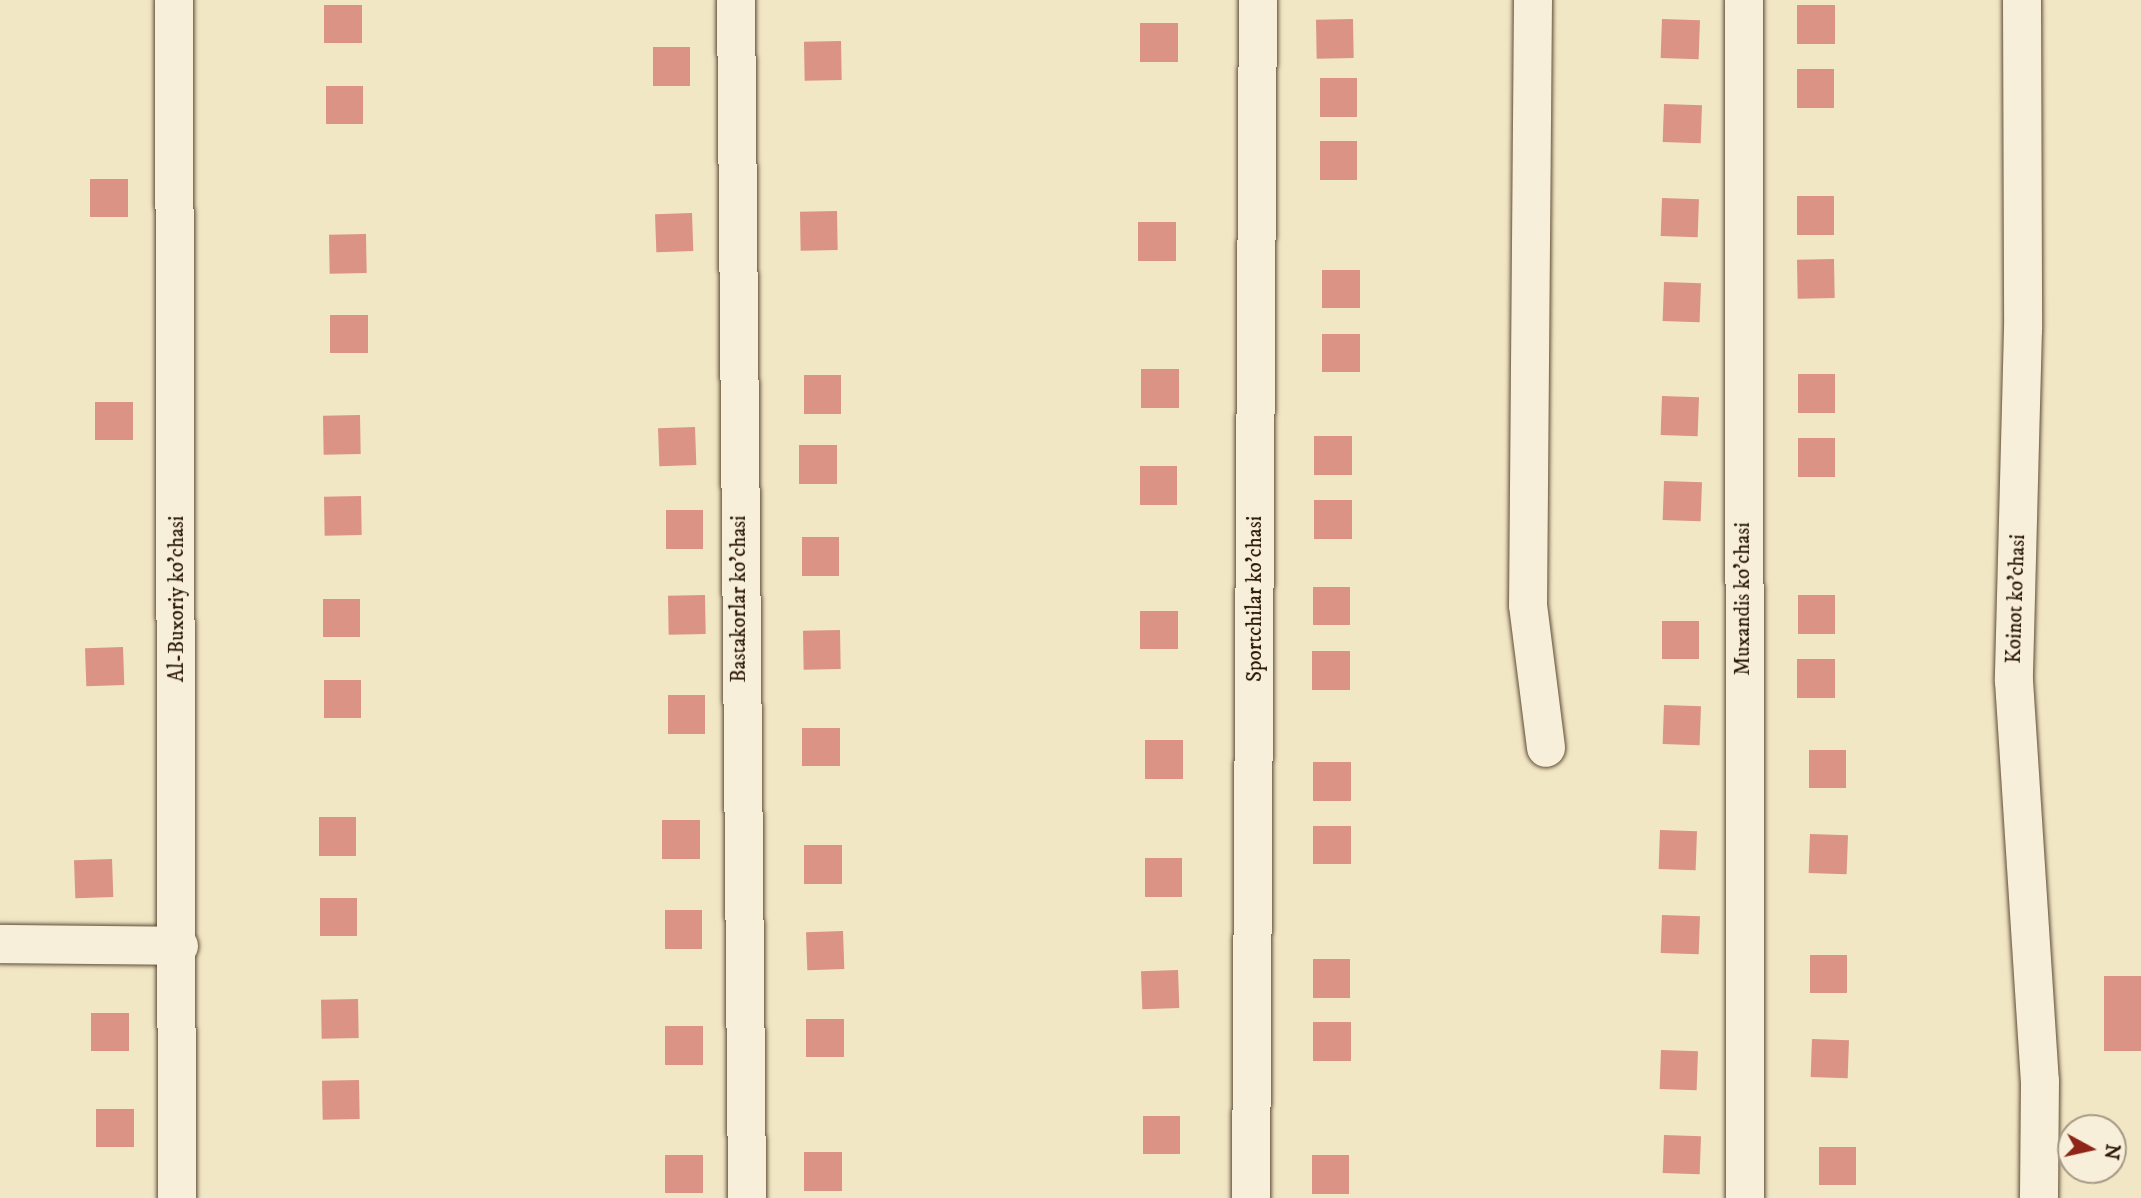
<!DOCTYPE html>
<style>
body{margin:0}
#map{position:relative;width:2141px;height:1198px;overflow:hidden;background:#f2e7c4;font-family:"IM FELL DW Pica",serif}
div>[style]{position:absolute}
.building>*{inset:0;background:#da9385;transform-origin:0 0}
.roads{filter:drop-shadow(0 0 2px #5e4c38) drop-shadow(0 0 2px #5e4c38)}
.minor>*{height:38px;margin:-19px;padding:0 19px;transform-origin:19px;border-radius:19px;background:#f7efd9}
span{translate:-50% -50%;white-space:nowrap;text-align:center;line-height:1.15;-webkit-text-stroke:6px #f7efd9;paint-order:stroke}
.street-label{font-size:21px;color:#2c1909}
.north{position:absolute;left:2057px;top:1114px;width:70px;height:70px;box-sizing:border-box;background:#f7efd9;border:2px solid #a69986;border-radius:50%;rotate:98deg;font-size:19px;font-weight:700;line-height:28px;text-align:center;color:#2c1909}
.north::after{content:'';display:block;margin:auto;width:24px;height:32px;background:#8f2418;clip-path:polygon(50% 0,100% 100%,50% 72%,0 100%)}
</style>
<div id="map">
<div class="building">
<i style="left:362px;top:5px;width:38px;height:38px;rotate:90deg"></i>
<i style="left:1797px;top:5px;width:38px;height:39px"></i>
<i style="left:1353px;top:19px;width:39px;height:37px;rotate:89deg"></i>
<i style="left:1662px;top:19px;width:38px;height:39px;rotate:2deg"></i>
<i style="left:1140px;top:23px;width:38px;height:39px"></i>
<i style="left:841px;top:41px;width:39px;height:37px;rotate:89deg"></i>
<i style="left:653px;top:47px;width:37px;height:39px"></i>
<i style="left:1797px;top:69px;width:37px;height:39px"></i>
<i style="left:1320px;top:78px;width:37px;height:39px"></i>
<i style="left:326px;top:86px;width:37px;height:38px"></i>
<i style="left:1664px;top:104px;width:38px;height:38px;rotate:2deg"></i>
<i style="left:1357px;top:141px;width:39px;height:37px;rotate:90deg"></i>
<i style="left:90px;top:179px;width:38px;height:38px"></i>
<i style="left:1797px;top:196px;width:37px;height:39px"></i>
<i style="left:1662px;top:198px;width:37px;height:38px;rotate:2deg"></i>
<i style="left:837px;top:211px;width:39px;height:37px;rotate:89deg"></i>
<i style="left:692px;top:213px;width:38px;height:37px;rotate:88deg"></i>
<i style="left:1138px;top:222px;width:38px;height:39px"></i>
<i style="left:366px;top:234px;width:39px;height:37px;rotate:89deg"></i>
<i style="left:1834px;top:259px;width:39px;height:37px;rotate:89deg"></i>
<i style="left:1360px;top:270px;width:38px;height:38px;rotate:90deg"></i>
<i style="left:1664px;top:282px;width:37px;height:39px;rotate:2deg"></i>
<i style="left:368px;top:315px;width:38px;height:38px;rotate:90deg"></i>
<i style="left:1360px;top:334px;width:38px;height:38px;rotate:90deg"></i>
<i style="left:1141px;top:369px;width:38px;height:39px"></i>
<i style="left:1798px;top:374px;width:37px;height:39px"></i>
<i style="left:841px;top:375px;width:39px;height:37px;rotate:90deg"></i>
<i style="left:1662px;top:396px;width:37px;height:39px;rotate:2deg"></i>
<i style="left:95px;top:402px;width:38px;height:38px"></i>
<i style="left:360px;top:415px;width:39px;height:37px;rotate:89deg"></i>
<i style="left:695px;top:427px;width:38px;height:37px;rotate:88deg"></i>
<i style="left:1352px;top:436px;width:39px;height:38px;rotate:90deg"></i>
<i style="left:1798px;top:438px;width:37px;height:39px"></i>
<i style="left:837px;top:445px;width:39px;height:38px;rotate:90deg"></i>
<i style="left:1177px;top:466px;width:39px;height:37px;rotate:90deg"></i>
<i style="left:1664px;top:481px;width:38px;height:39px;rotate:2deg"></i>
<i style="left:361px;top:496px;width:39px;height:37px;rotate:89deg"></i>
<i style="left:1314px;top:500px;width:38px;height:39px"></i>
<i style="left:703px;top:510px;width:39px;height:37px;rotate:90deg"></i>
<i style="left:839px;top:537px;width:39px;height:37px;rotate:90deg"></i>
<i style="left:1350px;top:587px;width:38px;height:37px;rotate:90deg"></i>
<i style="left:705px;top:595px;width:39px;height:37px;rotate:89deg"></i>
<i style="left:1835px;top:595px;width:39px;height:37px;rotate:90deg"></i>
<i style="left:323px;top:599px;width:37px;height:38px"></i>
<i style="left:1178px;top:611px;width:38px;height:38px;rotate:90deg"></i>
<i style="left:1662px;top:621px;width:37px;height:38px"></i>
<i style="left:840px;top:630px;width:39px;height:37px;rotate:89deg"></i>
<i style="left:123px;top:647px;width:38px;height:38px;rotate:88deg"></i>
<i style="left:1312px;top:651px;width:38px;height:39px"></i>
<i style="left:1797px;top:659px;width:38px;height:39px"></i>
<i style="left:324px;top:680px;width:37px;height:38px"></i>
<i style="left:705px;top:695px;width:39px;height:37px;rotate:90deg"></i>
<i style="left:1664px;top:705px;width:37px;height:39px;rotate:2deg"></i>
<i style="left:802px;top:728px;width:38px;height:38px"></i>
<i style="left:1183px;top:740px;width:39px;height:38px;rotate:90deg"></i>
<i style="left:1809px;top:750px;width:37px;height:38px"></i>
<i style="left:1313px;top:762px;width:38px;height:39px"></i>
<i style="left:319px;top:817px;width:37px;height:39px"></i>
<i style="left:700px;top:820px;width:39px;height:38px;rotate:90deg"></i>
<i style="left:1313px;top:826px;width:38px;height:38px"></i>
<i style="left:1660px;top:830px;width:37px;height:39px;rotate:2deg"></i>
<i style="left:1810px;top:834px;width:38px;height:39px;rotate:2deg"></i>
<i style="left:842px;top:845px;width:39px;height:38px;rotate:90deg"></i>
<i style="left:1182px;top:858px;width:39px;height:37px;rotate:90deg"></i>
<i style="left:112px;top:859px;width:38px;height:38px;rotate:88deg"></i>
<i style="left:320px;top:898px;width:37px;height:38px"></i>
<i style="left:665px;top:910px;width:37px;height:39px"></i>
<i style="left:1662px;top:915px;width:38px;height:38px;rotate:2deg"></i>
<i style="left:843px;top:931px;width:38px;height:37px;rotate:88deg"></i>
<i style="left:1810px;top:955px;width:37px;height:38px"></i>
<i style="left:1313px;top:959px;width:37px;height:39px"></i>
<i style="left:1178px;top:970px;width:38px;height:37px;rotate:88deg"></i>
<i style="left:2141px;top:976px;width:75px;height:37px;rotate:90deg"></i>
<i style="left:358px;top:999px;width:39px;height:37px;rotate:89deg"></i>
<i style="left:129px;top:1013px;width:38px;height:38px;rotate:90deg"></i>
<i style="left:806px;top:1019px;width:38px;height:38px"></i>
<i style="left:1351px;top:1022px;width:39px;height:38px;rotate:90deg"></i>
<i style="left:703px;top:1026px;width:39px;height:38px;rotate:90deg"></i>
<i style="left:1812px;top:1039px;width:37px;height:38px;rotate:2deg"></i>
<i style="left:1661px;top:1050px;width:37px;height:39px;rotate:2deg"></i>
<i style="left:359px;top:1080px;width:39px;height:37px;rotate:89deg"></i>
<i style="left:134px;top:1109px;width:38px;height:38px;rotate:90deg"></i>
<i style="left:1143px;top:1116px;width:37px;height:38px"></i>
<i style="left:1664px;top:1135px;width:37px;height:38px;rotate:2deg"></i>
<i style="left:1819px;top:1147px;width:37px;height:38px"></i>
<i style="left:842px;top:1152px;width:39px;height:38px;rotate:90deg"></i>
<i style="left:703px;top:1155px;width:38px;height:38px;rotate:90deg"></i>
<i style="left:1349px;top:1155px;width:39px;height:37px;rotate:90deg"></i>
</div>
<div class="roads">
<div class="minor">
<i style="left:174px;top:0;width:1198px;rotate:89.86deg"></i>
<i style="left:736px;top:0;width:1198px;rotate:89.47deg"></i>
<i style="left:1533px;top:0;width:605px;rotate:90.47deg"></i>
<i style="left:1528px;top:605px;width:144px;rotate:82.8deg"></i>
<i style="left:1744px;top:0;width:1198px;rotate:89.95deg"></i>
<i style="left:2022px;top:0;width:329px;rotate:89.8deg"></i>
<i style="left:2023px;top:329px;width:352px;rotate:91.5deg"></i>
<i style="left:2014px;top:681px;width:401px;rotate:86.3deg"></i>
<i style="left:2040px;top:1081px;width:117px;rotate:90.5deg"></i>
<i style="left:0;top:944px;width:179px;rotate:0.6deg"></i>
<i style="left:1251px;top:1198px;width:1198px;rotate:-89.67deg"></i>
</div>
</div>
<div class="street-label">
<span style="left:177px;top:599px;rotate:-90deg">Al-Buxoriy ko'chasi</span>
<span style="left:739px;top:599px;rotate:-90deg">Bastakorlar ko'chasi</span>
<span style="left:1255px;top:599px;rotate:-90deg">Sportchilar ko'chasi</span>
<span style="left:1743px;top:599px;rotate:-90deg">Muxandis ko'chasi</span>
<span style="left:2016px;top:599px;rotate:-88deg">Koinot ko'chasi</span>
</div>
<div class="north">N</div>
</div>
